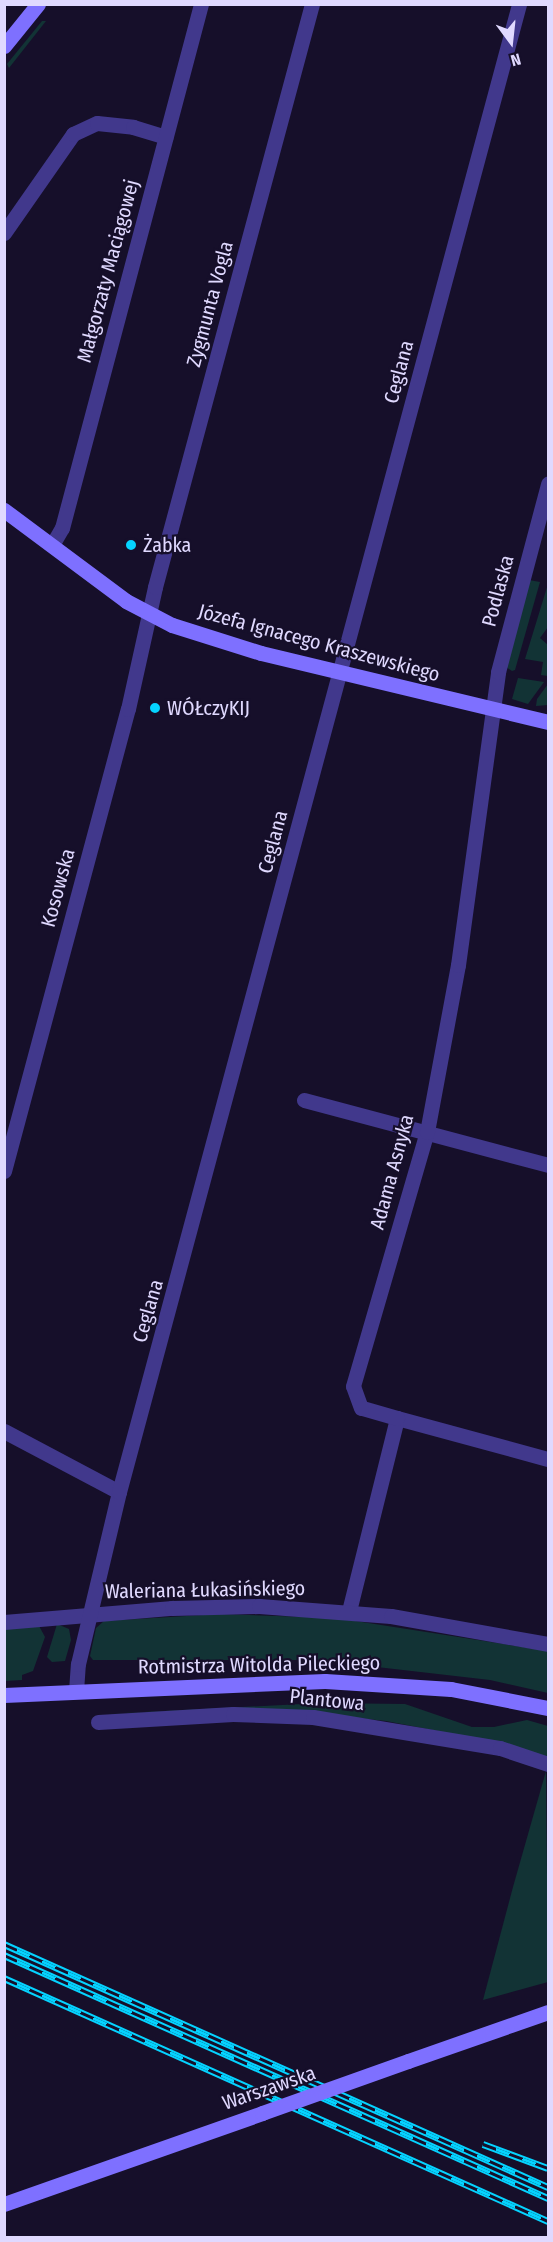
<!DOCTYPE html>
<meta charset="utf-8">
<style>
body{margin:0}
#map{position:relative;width:553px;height:2242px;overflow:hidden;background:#160f2a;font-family:"Fira Sans Condensed",sans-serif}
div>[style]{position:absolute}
.green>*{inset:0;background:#123335}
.street>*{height:15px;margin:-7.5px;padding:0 7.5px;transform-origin:7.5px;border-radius:7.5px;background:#41388c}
.secondary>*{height:15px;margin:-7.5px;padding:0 7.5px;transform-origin:7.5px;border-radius:7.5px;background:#7e70ff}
.rail>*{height:7px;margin-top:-3.5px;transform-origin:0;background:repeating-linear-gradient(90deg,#160f2a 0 14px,#05d3ff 0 28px);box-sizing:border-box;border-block:2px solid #05d3ff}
.secondary-bridge>*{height:15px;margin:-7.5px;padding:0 7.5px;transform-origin:7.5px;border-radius:7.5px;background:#7e70ff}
.dots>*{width:16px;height:16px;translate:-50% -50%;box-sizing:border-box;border:3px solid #160f2a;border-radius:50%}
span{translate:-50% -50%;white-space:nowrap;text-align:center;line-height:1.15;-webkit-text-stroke:4.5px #160f2a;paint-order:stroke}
.street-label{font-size:20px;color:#e0d9ff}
.poi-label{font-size:20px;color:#e0d9ff}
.left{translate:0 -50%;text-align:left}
.frame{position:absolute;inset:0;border:6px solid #e0d9ff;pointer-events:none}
.north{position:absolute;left:481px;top:12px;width:60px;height:60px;-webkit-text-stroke:4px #160f2a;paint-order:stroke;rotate:165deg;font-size:16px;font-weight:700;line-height:24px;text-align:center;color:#e0d9ff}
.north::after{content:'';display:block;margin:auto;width:21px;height:27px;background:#e0d9ff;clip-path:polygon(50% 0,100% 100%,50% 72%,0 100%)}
</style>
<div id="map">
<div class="green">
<i style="clip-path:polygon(42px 21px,46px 21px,9px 68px,7px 64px)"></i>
<i style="clip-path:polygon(529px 580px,540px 582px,515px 670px,512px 671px,506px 667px)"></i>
<i style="clip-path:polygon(548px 584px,548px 627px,540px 638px,548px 645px,548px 676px,541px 675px,543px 662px,525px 659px)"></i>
<i style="clip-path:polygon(518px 678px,544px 682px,528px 704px,512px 699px)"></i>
<i style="clip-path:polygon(548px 684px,548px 705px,536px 706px,537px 699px)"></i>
<i style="clip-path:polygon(220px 1614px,336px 1618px,548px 1651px,548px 1693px,490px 1680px,316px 1660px,93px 1660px,90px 1656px,96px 1628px,104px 1621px)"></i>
<i style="clip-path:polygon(38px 1624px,45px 1637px,33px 1671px,22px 1675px,22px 1680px,5px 1681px,4px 1628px)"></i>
<i style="clip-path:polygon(57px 1624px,69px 1629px,71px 1640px,65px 1661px,52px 1662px,47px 1657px)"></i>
<i style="clip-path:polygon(321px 1703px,405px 1704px,472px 1727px,494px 1727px,527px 1720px,548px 1726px,548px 1758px,474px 1738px,386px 1721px,302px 1712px,221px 1709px,104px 1714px)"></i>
<i style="clip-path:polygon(546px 1771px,548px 1982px,483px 2000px,513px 1887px)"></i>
</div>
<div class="street">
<i style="left:4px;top:233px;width:121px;rotate:-55.1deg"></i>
<i style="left:73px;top:134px;width:26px;rotate:-25deg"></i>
<i style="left:97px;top:123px;width:36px;rotate:6deg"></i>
<i style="left:133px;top:127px;width:34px;rotate:17deg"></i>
<i style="left:52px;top:545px;width:20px;rotate:-60deg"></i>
<i style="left:62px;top:528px;width:542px;rotate:-75.14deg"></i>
<i style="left:304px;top:1100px;width:253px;rotate:14.9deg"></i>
<i style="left:4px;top:1171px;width:478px;rotate:-75deg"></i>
<i style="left:128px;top:709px;width:125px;rotate:-77.5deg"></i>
<i style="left:155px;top:587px;width:604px;rotate:-74.93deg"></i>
<i style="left:397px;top:1418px;width:156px;rotate:15.2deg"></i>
<i style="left:4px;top:1431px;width:130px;rotate:27.9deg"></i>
<i style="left:349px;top:1611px;width:199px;rotate:-76deg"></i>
<i style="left:397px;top:1418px;width:37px;rotate:-164deg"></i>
<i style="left:361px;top:1408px;width:23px;rotate:-110deg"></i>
<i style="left:353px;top:1386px;width:265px;rotate:-73.8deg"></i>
<i style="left:427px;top:1132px;width:170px;rotate:-79.5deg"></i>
<i style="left:458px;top:965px;width:296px;rotate:-82.2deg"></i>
<i style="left:498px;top:672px;width:195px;rotate:-75.1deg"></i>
<i style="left:4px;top:1622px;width:169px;rotate:-4.8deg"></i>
<i style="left:172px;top:1608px;width:87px;rotate:-1.3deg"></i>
<i style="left:259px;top:1606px;width:132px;rotate:4.3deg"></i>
<i style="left:391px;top:1616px;width:159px;rotate:10.1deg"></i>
<i style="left:76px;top:1691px;width:27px;rotate:-86deg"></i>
<i style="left:78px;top:1664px;width:177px;rotate:-76.6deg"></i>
<i style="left:119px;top:1492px;width:1541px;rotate:-74.95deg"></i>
<i style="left:98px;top:1722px;width:135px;rotate:-3.4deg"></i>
<i style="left:233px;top:1714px;width:80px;rotate:2.1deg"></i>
<i style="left:313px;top:1717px;width:190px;rotate:9.4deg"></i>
<i style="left:500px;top:1748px;width:51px;rotate:18.4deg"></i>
</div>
<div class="secondary">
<i style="left:4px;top:46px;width:54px;rotate:-51deg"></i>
<i style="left:4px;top:510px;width:152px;rotate:36.7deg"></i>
<i style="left:126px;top:601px;width:52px;rotate:27.6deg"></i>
<i style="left:172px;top:625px;width:93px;rotate:17.5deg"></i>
<i style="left:261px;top:653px;width:295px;rotate:13.5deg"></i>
<i style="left:4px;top:1695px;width:321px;rotate:-2.5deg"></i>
<i style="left:325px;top:1681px;width:126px;rotate:3.6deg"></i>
<i style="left:451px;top:1689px;width:99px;rotate:11.1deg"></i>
<i style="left:408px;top:2061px;width:148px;rotate:-19.3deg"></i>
<i style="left:4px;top:2204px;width:274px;rotate:-19.4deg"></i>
</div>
<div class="rail">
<i style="left:4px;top:1944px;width:596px;rotate:24.07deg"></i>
<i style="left:4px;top:1955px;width:596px;rotate:24.07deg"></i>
<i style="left:4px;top:1978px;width:596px;rotate:24.07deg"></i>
<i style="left:483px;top:2144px;width:69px;rotate:20.3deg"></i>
</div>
<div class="secondary-bridge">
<i style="left:262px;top:2113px;width:155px;rotate:-19.6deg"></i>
</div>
<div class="dots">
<i style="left:131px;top:545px;background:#05d3ff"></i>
<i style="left:155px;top:708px;background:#05d3ff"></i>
</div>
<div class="street-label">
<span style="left:108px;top:271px;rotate:-75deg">Małgorzaty Maciągowej</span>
<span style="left:210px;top:304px;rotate:-75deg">Zygmunta Vogla</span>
<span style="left:399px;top:372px;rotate:-75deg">Ceglana</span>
<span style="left:498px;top:591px;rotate:-75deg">Podlaska</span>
<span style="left:319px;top:643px;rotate:15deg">Józefa Ignacego Kraszewskiego</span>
<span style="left:273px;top:842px;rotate:-75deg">Ceglana</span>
<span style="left:58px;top:888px;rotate:-75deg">Kosowska</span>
<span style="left:392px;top:1172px;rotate:-75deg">Adama Asnyka</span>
<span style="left:148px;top:1311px;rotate:-74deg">Ceglana</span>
<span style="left:205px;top:1590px;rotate:-1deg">Waleriana Łukasińskiego</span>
<span style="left:259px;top:1665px;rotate:-1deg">Rotmistrza Witolda Pileckiego</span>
<span style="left:327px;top:1700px;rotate:6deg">Plantowa</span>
<span style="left:269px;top:2088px;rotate:-19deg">Warszawska</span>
</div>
<div class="poi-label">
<span class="left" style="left:143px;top:545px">Żabka</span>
<span class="left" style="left:167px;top:708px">WÓŁczyKIJ</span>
</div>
<div class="frame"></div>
<div class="north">N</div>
</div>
